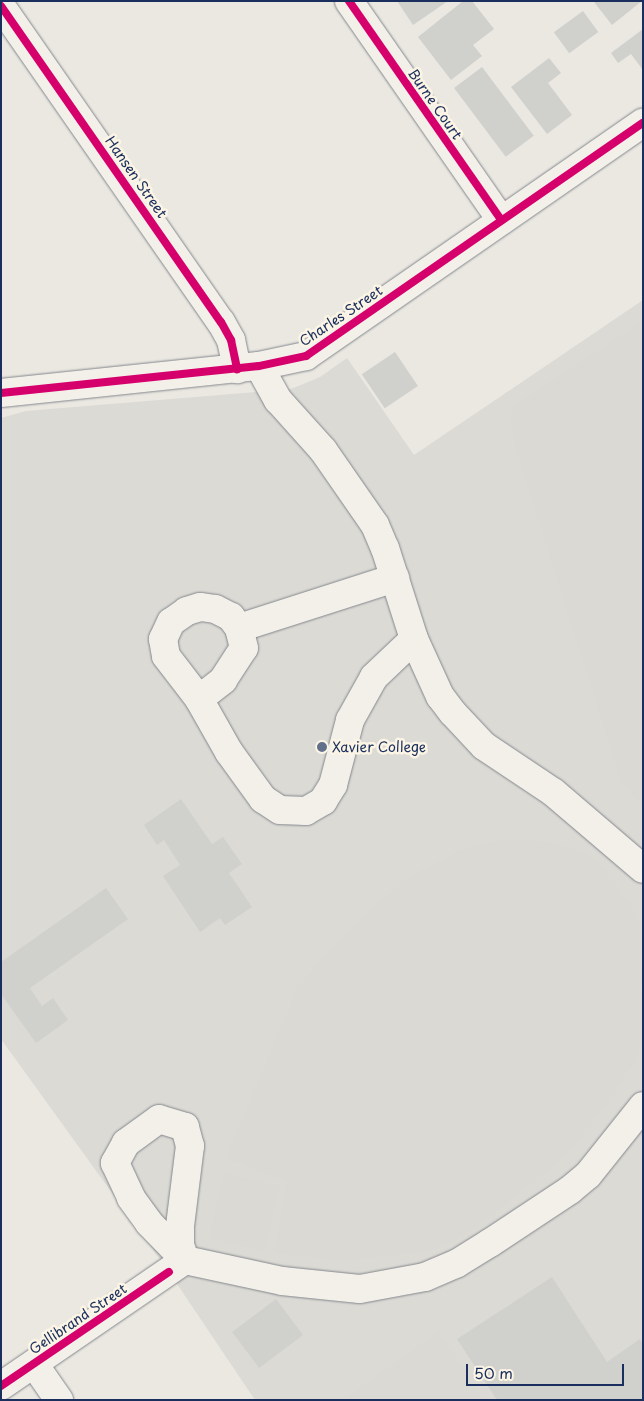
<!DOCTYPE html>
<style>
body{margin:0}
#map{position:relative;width:644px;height:1401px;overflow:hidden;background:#eae8e1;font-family:"Playpen Sans",sans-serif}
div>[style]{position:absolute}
.built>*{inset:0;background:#dbdad5}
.green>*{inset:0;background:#dbd9d4;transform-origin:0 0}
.building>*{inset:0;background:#d0d0cd;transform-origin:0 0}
.roads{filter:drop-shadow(0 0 1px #84878d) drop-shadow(0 0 1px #84878d)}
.minor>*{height:28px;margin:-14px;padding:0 14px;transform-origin:14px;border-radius:14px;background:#f3f0ea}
.cycleway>*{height:8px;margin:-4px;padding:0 4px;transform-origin:4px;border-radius:4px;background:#d6006c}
.dots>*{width:14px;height:14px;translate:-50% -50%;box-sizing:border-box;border:2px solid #fcf5e5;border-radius:50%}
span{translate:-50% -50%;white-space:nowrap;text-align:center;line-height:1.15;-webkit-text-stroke:5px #fcf5e5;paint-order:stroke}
.street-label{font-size:14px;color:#1b2f5e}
.poi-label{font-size:14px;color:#1b2f5e}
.left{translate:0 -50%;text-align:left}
.frame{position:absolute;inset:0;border:2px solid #1b2f5e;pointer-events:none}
.scale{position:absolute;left:466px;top:1364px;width:158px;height:22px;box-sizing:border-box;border:2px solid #1b2f5e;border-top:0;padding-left:6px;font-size:15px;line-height:18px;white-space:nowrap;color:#1b2f5e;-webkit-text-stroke:4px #fcf5e5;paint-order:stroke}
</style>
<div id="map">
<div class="built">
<i style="clip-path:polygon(643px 300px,643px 1400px,255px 1400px,169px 1272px,1px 1039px,1px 418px,26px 411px,291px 389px,320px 377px,347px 358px,414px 455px)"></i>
</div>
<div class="green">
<i style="clip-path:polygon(643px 321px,643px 807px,621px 781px,516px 449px,510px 419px,516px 404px)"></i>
<i style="clip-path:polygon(502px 839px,550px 842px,590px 855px,616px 884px,640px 922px,643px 1041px,634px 1062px,607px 1104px,566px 1156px,469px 1233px,431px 1251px,384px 1256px,336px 1260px,275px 1253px,286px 1181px,226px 1158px,298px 987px,354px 924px,408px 877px,460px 850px)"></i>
<i style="left:224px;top:1173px;width:57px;height:67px;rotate:13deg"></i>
<i style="clip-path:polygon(439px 1331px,483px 1400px,343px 1400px)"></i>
</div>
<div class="building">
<i style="clip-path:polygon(397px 1px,448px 1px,413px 25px)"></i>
<i style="clip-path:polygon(463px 1px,472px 1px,494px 29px,473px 45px,482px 56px,451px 80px,418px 37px)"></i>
<i style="clip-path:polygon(642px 1px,612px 25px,594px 2px,596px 1px)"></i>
<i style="left:583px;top:11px;width:26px;height:36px;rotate:54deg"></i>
<i style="clip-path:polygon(643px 29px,643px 70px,631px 54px,618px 63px,611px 53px)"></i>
<i style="clip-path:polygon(549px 58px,561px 73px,548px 83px,572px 115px,547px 134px,511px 87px)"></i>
<i style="left:482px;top:67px;width:86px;height:35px;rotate:53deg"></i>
<i style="left:395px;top:352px;width:41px;height:40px;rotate:56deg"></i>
<i style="clip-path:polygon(181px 799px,212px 844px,223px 837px,242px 864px,229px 873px,252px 907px,225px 925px,220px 918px,200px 932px,163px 876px,180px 865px,164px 840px,157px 845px,144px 825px)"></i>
<i style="clip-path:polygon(106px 888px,128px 919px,30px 988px,42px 1006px,53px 998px,68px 1020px,36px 1043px,1px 994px,1px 962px)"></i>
<i style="clip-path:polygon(552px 1277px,607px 1362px,640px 1339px,643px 1344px,643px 1400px,497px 1400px,457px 1339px)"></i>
<i style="left:276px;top:1299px;width:45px;height:55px;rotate:53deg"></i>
</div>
<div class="roads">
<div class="minor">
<i style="left:349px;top:1px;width:267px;rotate:55.2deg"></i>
<i style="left:1px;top:6px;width:385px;rotate:55.2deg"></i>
<i style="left:221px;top:322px;width:21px;rotate:61deg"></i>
<i style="left:231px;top:340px;width:30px;rotate:78deg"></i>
<i style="left:259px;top:366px;width:39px;rotate:61deg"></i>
<i style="left:278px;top:400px;width:67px;rotate:48deg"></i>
<i style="left:323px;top:450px;width:91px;rotate:55.3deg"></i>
<i style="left:375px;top:525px;width:25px;rotate:67deg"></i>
<i style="left:385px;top:548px;width:96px;rotate:72.3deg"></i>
<i style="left:414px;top:639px;width:63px;rotate:65.5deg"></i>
<i style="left:440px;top:696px;width:21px;rotate:53deg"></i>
<i style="left:453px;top:713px;width:45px;rotate:46.8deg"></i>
<i style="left:484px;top:746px;width:83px;rotate:33.7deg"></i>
<i style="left:553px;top:792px;width:118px;rotate:40.5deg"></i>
<i style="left:1px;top:393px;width:259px;rotate:-6deg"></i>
<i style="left:259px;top:366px;width:48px;rotate:-12deg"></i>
<i style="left:306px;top:356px;width:410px;rotate:-34.7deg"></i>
<i style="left:239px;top:628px;width:164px;rotate:-17.8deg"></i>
<i style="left:199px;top:699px;width:31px;rotate:-38deg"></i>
<i style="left:223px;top:680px;width:38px;rotate:-57deg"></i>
<i style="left:244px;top:648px;width:21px;rotate:-104deg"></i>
<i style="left:239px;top:628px;width:14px;rotate:-126deg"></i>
<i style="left:231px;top:617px;width:18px;rotate:-153deg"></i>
<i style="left:215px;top:609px;width:15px;rotate:-172deg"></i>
<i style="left:200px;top:607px;width:14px;rotate:163deg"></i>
<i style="left:187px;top:611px;width:19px;rotate:145deg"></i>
<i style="left:171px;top:622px;width:19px;rotate:115deg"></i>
<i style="left:163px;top:639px;width:17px;rotate:80deg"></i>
<i style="left:166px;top:656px;width:54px;rotate:52.5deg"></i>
<i style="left:199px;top:699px;width:61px;rotate:60.5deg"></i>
<i style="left:229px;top:752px;width:58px;rotate:54.1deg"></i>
<i style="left:263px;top:799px;width:20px;rotate:33deg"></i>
<i style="left:280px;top:810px;width:26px;rotate:2deg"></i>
<i style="left:306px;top:811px;width:20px;rotate:-30deg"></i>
<i style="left:323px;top:801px;width:19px;rotate:-58deg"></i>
<i style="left:333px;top:785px;width:67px;rotate:-75.3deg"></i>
<i style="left:350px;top:720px;width:49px;rotate:-60.8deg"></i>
<i style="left:374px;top:677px;width:55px;rotate:-43.5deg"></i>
<i style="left:185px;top:1260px;width:16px;rotate:-108deg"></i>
<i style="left:180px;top:1245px;width:19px;rotate:-90deg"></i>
<i style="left:180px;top:1226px;width:81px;rotate:-82.9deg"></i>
<i style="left:190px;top:1146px;width:20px;rotate:-105deg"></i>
<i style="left:185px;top:1127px;width:27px;rotate:-163deg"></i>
<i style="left:159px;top:1119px;width:41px;rotate:144deg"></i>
<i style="left:126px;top:1143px;width:23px;rotate:119deg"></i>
<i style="left:115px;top:1163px;width:38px;rotate:65deg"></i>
<i style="left:131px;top:1198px;width:31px;rotate:54deg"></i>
<i style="left:149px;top:1223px;width:52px;rotate:45.8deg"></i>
<i style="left:185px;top:1260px;width:99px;rotate:12.2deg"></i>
<i style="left:282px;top:1281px;width:78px;rotate:5.9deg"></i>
<i style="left:360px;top:1289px;width:66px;rotate:-10.5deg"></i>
<i style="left:425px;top:1277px;width:34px;rotate:-23deg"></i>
<i style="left:456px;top:1264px;width:40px;rotate:-32deg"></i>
<i style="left:490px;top:1243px;width:96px;rotate:-33.5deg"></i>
<i style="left:570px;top:1190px;width:23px;rotate:-40deg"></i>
<i style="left:588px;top:1175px;width:88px;rotate:-51.4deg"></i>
<i style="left:34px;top:1364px;width:44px;rotate:55.2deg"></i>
<i style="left:1px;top:1386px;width:223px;rotate:-34.4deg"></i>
</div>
</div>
<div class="cycleway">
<i style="left:349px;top:1px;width:267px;rotate:55.2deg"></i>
<i style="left:1px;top:6px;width:385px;rotate:55.2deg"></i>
<i style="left:221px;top:322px;width:21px;rotate:61deg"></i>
<i style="left:231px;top:340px;width:30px;rotate:78deg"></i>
<i style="left:1px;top:393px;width:259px;rotate:-6deg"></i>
<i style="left:259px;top:366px;width:48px;rotate:-12deg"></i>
<i style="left:306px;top:356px;width:410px;rotate:-34.7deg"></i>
<i style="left:1px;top:1386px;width:203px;rotate:-34.2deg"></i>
</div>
<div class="dots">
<i style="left:322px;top:747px;background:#63708c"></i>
</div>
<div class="street-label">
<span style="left:435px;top:104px;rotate:55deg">Burne Court</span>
<span style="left:136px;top:177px;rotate:55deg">Hansen Street</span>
<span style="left:341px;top:316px;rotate:-34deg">Charles Street</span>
<span style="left:78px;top:1319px;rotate:-34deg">Gellibrand Street</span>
</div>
<div class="poi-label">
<span class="left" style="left:332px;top:747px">Xavier College</span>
</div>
<div class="frame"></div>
<div class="scale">50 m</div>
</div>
